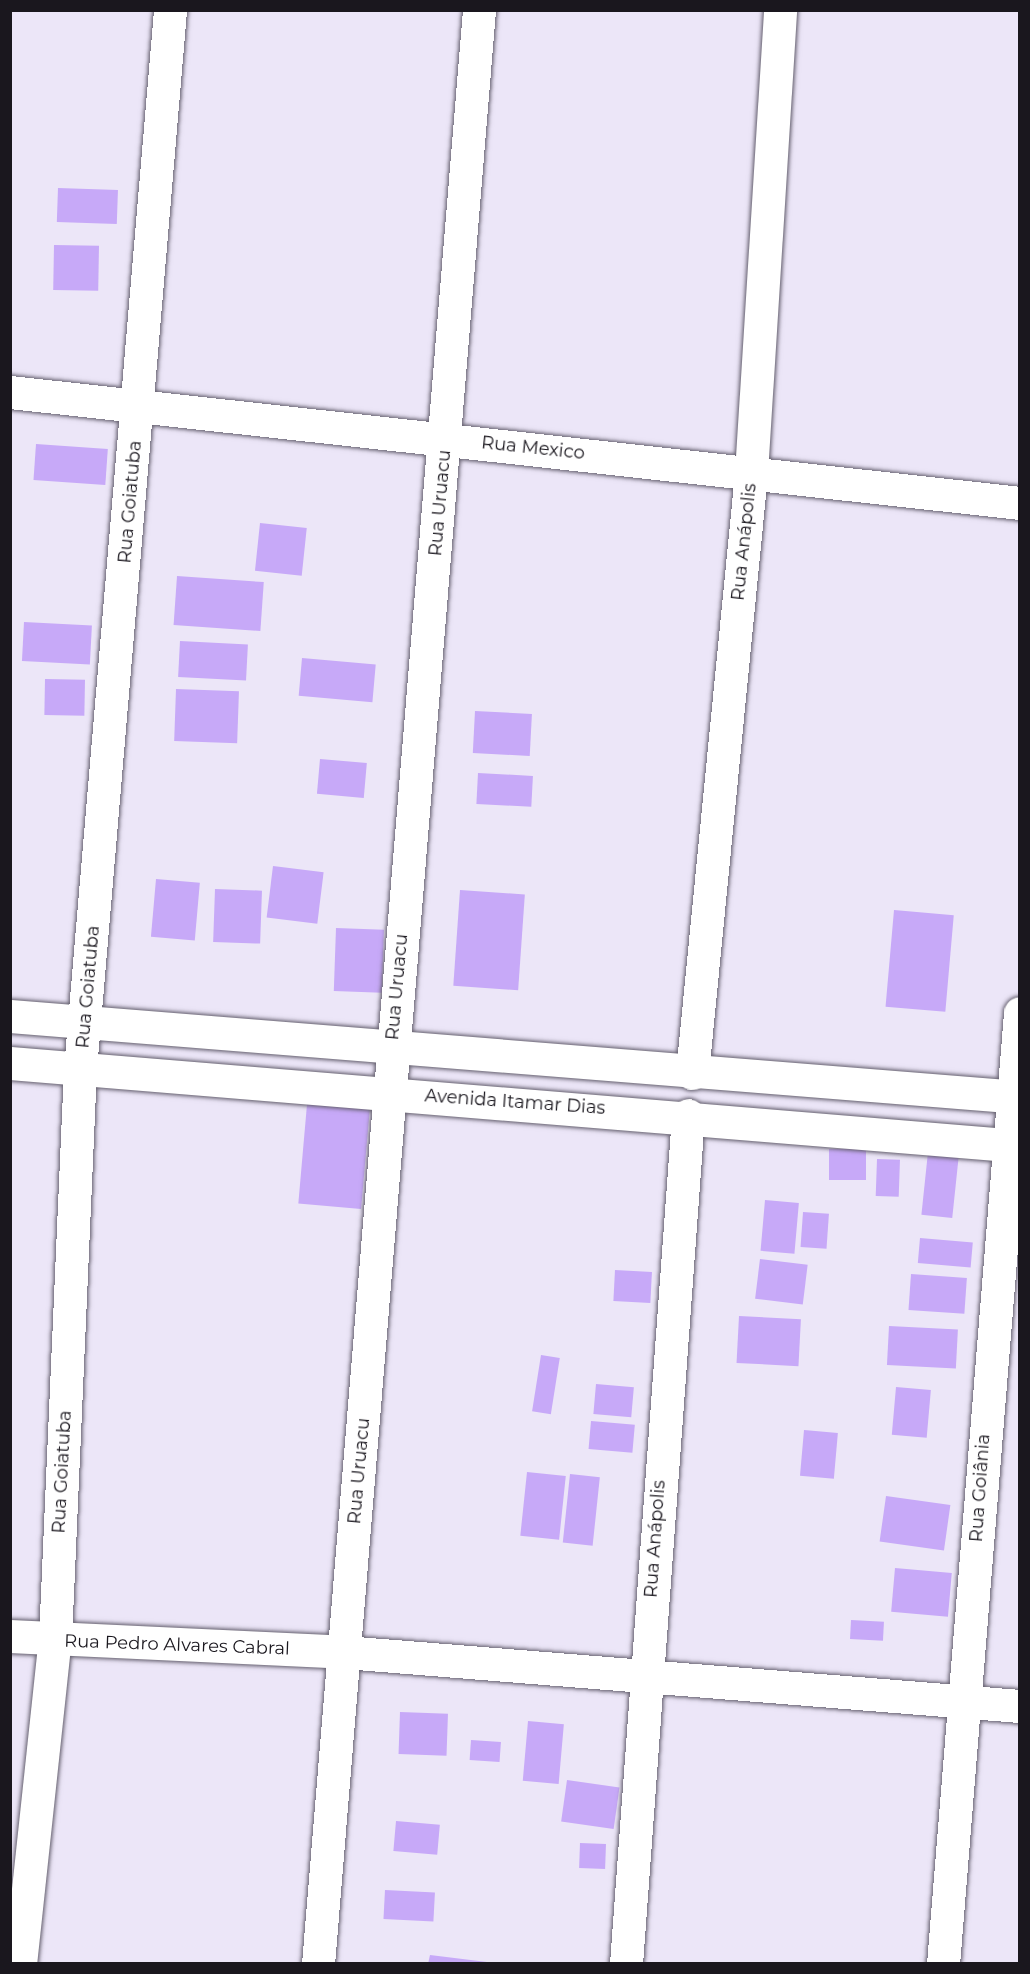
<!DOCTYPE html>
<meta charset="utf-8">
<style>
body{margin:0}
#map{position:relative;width:1030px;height:1974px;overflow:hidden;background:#ece6f8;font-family:Montserrat,sans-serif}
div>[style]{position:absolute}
.building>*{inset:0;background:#c7a9f8;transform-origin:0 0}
.roads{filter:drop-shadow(0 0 2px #65606f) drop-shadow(0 0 2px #65606f)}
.minor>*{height:33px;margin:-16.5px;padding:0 16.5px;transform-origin:16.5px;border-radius:16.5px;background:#fff}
span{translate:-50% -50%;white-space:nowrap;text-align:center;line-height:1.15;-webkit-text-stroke:5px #fff;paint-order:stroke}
.street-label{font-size:18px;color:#1a171e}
.frame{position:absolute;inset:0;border:12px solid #1a171e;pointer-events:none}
</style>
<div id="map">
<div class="building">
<i style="left:58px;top:188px;width:60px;height:34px;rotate:2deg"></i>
<i style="left:54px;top:245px;width:45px;height:45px;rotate:1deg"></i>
<i style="left:36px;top:444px;width:72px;height:36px;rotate:4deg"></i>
<i style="left:260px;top:523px;width:47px;height:48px;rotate:6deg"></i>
<i style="left:177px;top:576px;width:87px;height:49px;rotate:4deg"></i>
<i style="left:24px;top:622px;width:68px;height:39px;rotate:3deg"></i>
<i style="left:180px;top:641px;width:68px;height:36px;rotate:3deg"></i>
<i style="left:302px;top:658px;width:74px;height:38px;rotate:5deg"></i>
<i style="left:45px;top:679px;width:40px;height:36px;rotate:1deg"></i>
<i style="left:176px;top:689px;width:63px;height:52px;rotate:2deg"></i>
<i style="left:475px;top:711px;width:57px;height:42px;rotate:3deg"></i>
<i style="left:320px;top:759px;width:47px;height:35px;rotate:5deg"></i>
<i style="left:478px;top:773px;width:55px;height:31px;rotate:3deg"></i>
<i style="left:273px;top:866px;width:51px;height:52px;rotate:7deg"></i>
<i style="left:156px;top:879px;width:44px;height:58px;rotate:5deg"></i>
<i style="left:215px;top:889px;width:47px;height:53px;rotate:2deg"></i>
<i style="left:460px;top:890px;width:65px;height:96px;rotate:4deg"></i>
<i style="left:894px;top:910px;width:60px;height:97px;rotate:5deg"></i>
<i style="left:336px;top:928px;width:48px;height:63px;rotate:2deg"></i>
<i style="left:308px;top:1093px;width:63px;height:111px;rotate:5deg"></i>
<i style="left:829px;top:1149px;width:37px;height:31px"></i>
<i style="left:928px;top:1152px;width:31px;height:63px;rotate:6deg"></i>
<i style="left:877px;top:1159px;width:23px;height:37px;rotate:2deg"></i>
<i style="left:765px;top:1200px;width:34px;height:51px;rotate:5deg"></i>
<i style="left:803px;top:1212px;width:26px;height:35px;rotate:4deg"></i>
<i style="left:920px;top:1238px;width:53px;height:25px;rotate:5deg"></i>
<i style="left:760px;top:1259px;width:48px;height:40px;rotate:7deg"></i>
<i style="left:615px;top:1270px;width:37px;height:31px;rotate:3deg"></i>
<i style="left:911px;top:1274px;width:56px;height:36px;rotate:4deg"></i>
<i style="left:739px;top:1316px;width:62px;height:47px;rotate:3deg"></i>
<i style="left:889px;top:1326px;width:69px;height:39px;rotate:3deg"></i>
<i style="left:541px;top:1355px;width:19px;height:57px;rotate:9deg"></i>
<i style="left:596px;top:1384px;width:38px;height:30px;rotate:5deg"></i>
<i style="left:896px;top:1387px;width:35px;height:48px;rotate:5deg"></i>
<i style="left:591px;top:1421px;width:44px;height:28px;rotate:5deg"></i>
<i style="left:804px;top:1430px;width:34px;height:46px;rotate:5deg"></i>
<i style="left:527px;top:1472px;width:39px;height:64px;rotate:6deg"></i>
<i style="left:570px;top:1474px;width:30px;height:69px;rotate:6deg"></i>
<i style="left:886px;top:1496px;width:65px;height:46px;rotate:8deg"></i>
<i style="left:895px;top:1568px;width:57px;height:44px;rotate:5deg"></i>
<i style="left:851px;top:1620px;width:33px;height:19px;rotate:3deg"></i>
<i style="left:400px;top:1712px;width:48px;height:42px;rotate:2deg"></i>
<i style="left:528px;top:1721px;width:36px;height:60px;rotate:5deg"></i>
<i style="left:471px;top:1740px;width:30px;height:20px;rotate:4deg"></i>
<i style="left:567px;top:1780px;width:53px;height:42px;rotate:8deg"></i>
<i style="left:396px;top:1821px;width:44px;height:30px;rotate:5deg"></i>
<i style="left:580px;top:1843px;width:26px;height:25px;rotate:2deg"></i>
<i style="left:385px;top:1890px;width:50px;height:29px;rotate:3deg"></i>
<i style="clip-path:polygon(430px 1955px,487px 1962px,487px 1964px,428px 1964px)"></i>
</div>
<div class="roads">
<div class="minor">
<i style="left:10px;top:392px;width:1016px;rotate:6.27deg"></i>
<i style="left:10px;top:1016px;width:1013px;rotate:4.59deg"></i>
<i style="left:10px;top:1063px;width:1013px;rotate:4.7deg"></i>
<i style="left:692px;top:1073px;width:603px;rotate:-84.38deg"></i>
<i style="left:751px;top:473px;width:464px;rotate:-86.4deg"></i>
<i style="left:10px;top:1636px;width:334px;rotate:2.7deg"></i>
<i style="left:344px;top:1652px;width:678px;rotate:4.57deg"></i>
<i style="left:20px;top:1964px;width:327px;rotate:-83.9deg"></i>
<i style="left:55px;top:1639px;width:571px;rotate:-87.49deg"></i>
<i style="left:80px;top:1069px;width:1063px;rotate:-85.14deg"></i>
<i style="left:318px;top:1964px;width:1961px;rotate:-85.29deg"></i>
<i style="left:626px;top:1964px;width:851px;rotate:-85.82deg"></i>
<i style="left:943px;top:1964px;width:954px;rotate:-85.37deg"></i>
</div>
</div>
<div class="street-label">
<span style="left:533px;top:448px;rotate:6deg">Rua Mexico</span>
<span style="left:130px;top:502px;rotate:-85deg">Rua Goiatuba</span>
<span style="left:440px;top:503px;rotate:-85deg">Rua Uruacu</span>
<span style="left:744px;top:542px;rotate:-84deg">Rua Anápolis</span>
<span style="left:88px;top:987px;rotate:-85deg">Rua Goiatuba</span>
<span style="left:397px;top:987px;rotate:-85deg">Rua Uruacu</span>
<span style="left:515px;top:1102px;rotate:4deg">Avenida Itamar Dias</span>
<span style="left:359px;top:1471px;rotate:-85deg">Rua Uruacu</span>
<span style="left:62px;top:1472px;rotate:-87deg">Rua Goiatuba</span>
<span style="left:980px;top:1488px;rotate:-86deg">Rua Goiânia</span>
<span style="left:655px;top:1539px;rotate:-86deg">Rua Anápolis</span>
<span style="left:177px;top:1645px;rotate:2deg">Rua Pedro Alvares Cabral</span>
</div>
<div class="frame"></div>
</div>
